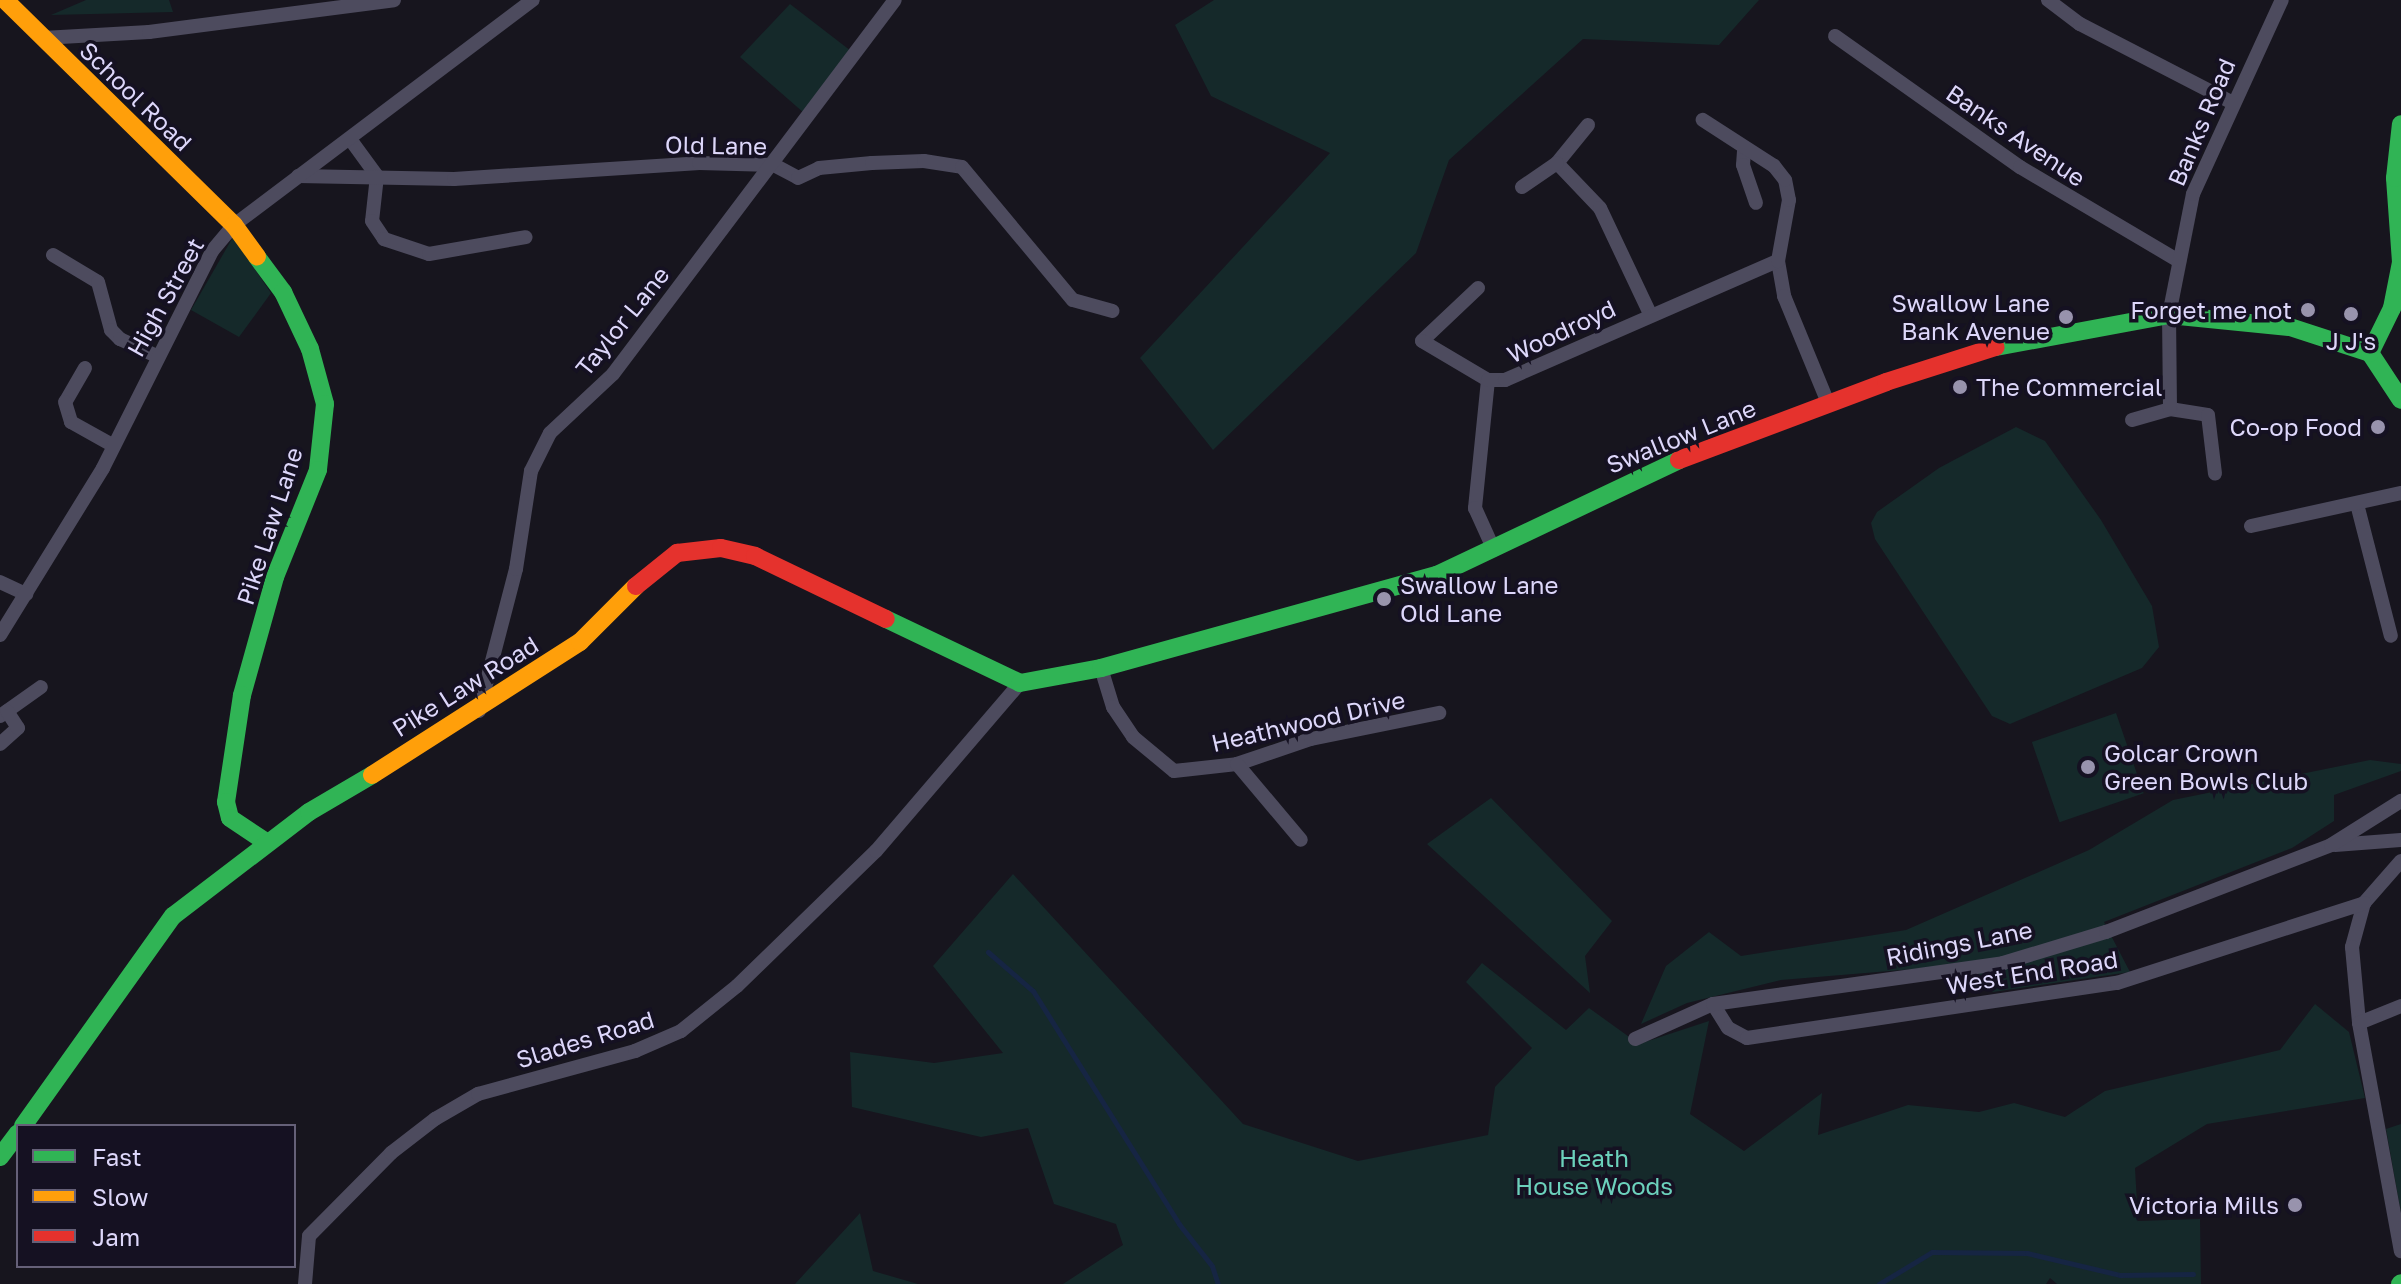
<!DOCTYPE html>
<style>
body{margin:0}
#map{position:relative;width:2401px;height:1284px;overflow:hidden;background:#17151e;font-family:"Golos Text",sans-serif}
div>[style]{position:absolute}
.green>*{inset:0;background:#15292a;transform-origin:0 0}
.stream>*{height:5px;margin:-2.5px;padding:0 2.5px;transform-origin:2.5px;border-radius:2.5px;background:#162543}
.street>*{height:14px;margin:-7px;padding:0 7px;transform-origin:7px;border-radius:7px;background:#4d4b5e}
.fast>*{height:18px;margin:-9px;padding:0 9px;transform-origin:9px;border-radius:9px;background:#30b455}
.slow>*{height:18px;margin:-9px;padding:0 9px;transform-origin:9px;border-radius:9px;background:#ff9f0a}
.jam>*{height:18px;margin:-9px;padding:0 9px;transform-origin:9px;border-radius:9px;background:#e5322d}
.dots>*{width:22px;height:22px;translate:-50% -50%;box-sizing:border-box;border:4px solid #151122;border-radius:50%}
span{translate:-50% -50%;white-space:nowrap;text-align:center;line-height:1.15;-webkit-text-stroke:7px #151122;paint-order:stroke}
.street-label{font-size:24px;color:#ddd7fa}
.poi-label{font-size:24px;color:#ddd7fa}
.right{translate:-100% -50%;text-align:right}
.left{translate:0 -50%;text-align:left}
.park-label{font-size:24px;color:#6cd1bc}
.legend{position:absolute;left:16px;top:1124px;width:280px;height:144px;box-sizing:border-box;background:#151122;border:2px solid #656078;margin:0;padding:10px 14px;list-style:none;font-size:24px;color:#ddd7fa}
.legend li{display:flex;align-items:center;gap:16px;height:40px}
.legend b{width:40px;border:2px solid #656078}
</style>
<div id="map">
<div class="green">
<i style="clip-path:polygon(86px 0,169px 0,173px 12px,51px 15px)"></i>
<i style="clip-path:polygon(1214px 0,1759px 0,1719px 45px,1583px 39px,1449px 160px,1416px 253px,1213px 450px,1140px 358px,1330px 153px,1211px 96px,1175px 25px)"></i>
<i style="clip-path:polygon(790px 4px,851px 51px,804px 113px,740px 57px)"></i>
<i style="clip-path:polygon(233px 237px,271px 293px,239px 337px,191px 310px)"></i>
<i style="clip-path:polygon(2016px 427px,2045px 441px,2101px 520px,2152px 606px,2159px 647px,2142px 668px,2010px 724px,1992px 716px,1875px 539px,1871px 523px,1877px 512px,1939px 468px)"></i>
<i style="left:2116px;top:713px;width:85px;height:89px;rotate:71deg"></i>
<i style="clip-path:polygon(2370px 760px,2401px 764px,2401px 771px,2334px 795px,2334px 821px,2292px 848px,2104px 922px,2130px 972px,1993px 992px,1962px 965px,1781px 980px,1687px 1003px,1641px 1024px,1666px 966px,1709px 932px,1741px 956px,1906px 930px,2089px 850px,2173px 800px)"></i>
<i style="clip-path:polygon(1491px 798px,1612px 921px,1585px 956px,1590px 993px,1427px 844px)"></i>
<i style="clip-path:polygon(1013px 874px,1243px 1124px,1358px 1161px,1488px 1135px,1495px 1087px,1532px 1048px,1466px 982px,1482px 963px,1566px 1030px,1589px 1008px,1639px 1044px,1709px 1021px,1690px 1114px,1744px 1151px,1822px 1093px,1818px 1135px,1908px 1105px,1979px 1112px,2014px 1103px,2065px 1117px,2105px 1091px,2280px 1050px,2315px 1004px,2349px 1032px,2365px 1098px,2207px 1124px,2135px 1168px,2138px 1221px,2200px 1219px,2201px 1284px,2057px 1284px,2050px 1278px,2046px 1284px,1063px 1284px,1123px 1245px,1116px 1224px,1054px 1204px,1028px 1128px,981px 1137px,852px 1107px,850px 1052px,934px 1063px,1003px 1053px,933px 966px)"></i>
<i style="clip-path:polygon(2401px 1124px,2401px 1213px,2386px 1129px)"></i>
<i style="clip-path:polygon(860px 1213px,873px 1271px,918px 1284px,795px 1284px)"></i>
</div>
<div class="stream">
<i style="left:988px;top:952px;width:60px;rotate:40.9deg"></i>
<i style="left:1033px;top:991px;width:275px;rotate:57.9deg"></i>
<i style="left:1179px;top:1224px;width:53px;rotate:51.8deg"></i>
<i style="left:1212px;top:1266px;width:19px;rotate:72deg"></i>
<i style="left:1879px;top:1284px;width:62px;rotate:-31.1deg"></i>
<i style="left:1932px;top:1252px;width:95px;rotate:0.6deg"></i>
<i style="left:2027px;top:1253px;width:96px;rotate:13.3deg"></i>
<i style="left:2120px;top:1275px;width:73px;rotate:-0.8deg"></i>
</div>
<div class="street">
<i style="left:2048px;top:0;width:40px;rotate:37deg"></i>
<i style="left:2080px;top:24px;width:170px;rotate:27.3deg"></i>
<i style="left:1835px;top:36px;width:227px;rotate:35.3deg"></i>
<i style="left:2020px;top:167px;width:185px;rotate:30.6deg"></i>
<i style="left:43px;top:38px;width:106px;rotate:-3.2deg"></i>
<i style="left:149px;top:32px;width:247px;rotate:-7.4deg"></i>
<i style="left:1588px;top:125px;width:49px;rotate:129.2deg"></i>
<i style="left:1557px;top:163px;width:62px;rotate:46.3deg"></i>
<i style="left:1600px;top:208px;width:117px;rotate:64.7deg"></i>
<i style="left:350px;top:139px;width:46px;rotate:53.9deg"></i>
<i style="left:377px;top:176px;width:45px;rotate:96.3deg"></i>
<i style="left:372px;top:221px;width:22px;rotate:56deg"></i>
<i style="left:384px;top:239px;width:47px;rotate:18.4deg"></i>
<i style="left:429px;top:254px;width:98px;rotate:-9.9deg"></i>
<i style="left:1744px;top:151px;width:14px;rotate:94deg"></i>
<i style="left:1743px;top:165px;width:40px;rotate:71.1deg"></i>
<i style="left:298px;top:176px;width:156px;rotate:1.1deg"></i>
<i style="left:454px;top:179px;width:246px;rotate:-3.7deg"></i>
<i style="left:699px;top:163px;width:75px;rotate:1.5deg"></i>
<i style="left:774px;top:165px;width:27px;rotate:28deg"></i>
<i style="left:798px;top:178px;width:23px;rotate:-25deg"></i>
<i style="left:819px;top:168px;width:53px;rotate:-5.4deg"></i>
<i style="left:872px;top:163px;width:52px;rotate:-2.2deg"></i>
<i style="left:924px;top:161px;width:38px;rotate:9deg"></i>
<i style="left:962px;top:167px;width:173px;rotate:50.2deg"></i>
<i style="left:1073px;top:300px;width:41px;rotate:15.4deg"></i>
<i style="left:1522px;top:187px;width:42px;rotate:-34.4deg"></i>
<i style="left:53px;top:255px;width:52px;rotate:31deg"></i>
<i style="left:98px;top:282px;width:50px;rotate:74.8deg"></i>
<i style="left:111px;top:330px;width:13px;rotate:45deg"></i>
<i style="left:120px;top:339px;width:40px;rotate:25deg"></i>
<i style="left:1778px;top:261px;width:36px;rotate:80deg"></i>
<i style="left:1784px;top:296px;width:118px;rotate:67.6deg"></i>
<i style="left:1478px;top:288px;width:77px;rotate:136.6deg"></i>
<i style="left:1422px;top:341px;width:77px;rotate:30.6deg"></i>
<i style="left:1488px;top:380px;width:129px;rotate:95.8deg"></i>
<i style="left:1475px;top:508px;width:46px;rotate:65.7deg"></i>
<i style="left:85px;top:368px;width:39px;rotate:120deg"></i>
<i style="left:65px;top:402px;width:21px;rotate:73deg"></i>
<i style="left:71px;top:422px;width:49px;rotate:29.2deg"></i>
<i style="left:1488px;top:380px;width:17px"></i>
<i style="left:1505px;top:380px;width:298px;rotate:-23.6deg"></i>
<i style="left:1778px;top:261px;width:62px;rotate:-79.8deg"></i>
<i style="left:1789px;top:200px;width:20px;rotate:-101deg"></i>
<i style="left:1785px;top:180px;width:18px;rotate:-128deg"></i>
<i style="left:1774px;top:166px;width:85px;rotate:-147.1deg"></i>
<i style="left:2170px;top:409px;width:38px;rotate:9deg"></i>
<i style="left:2208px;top:415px;width:59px;rotate:83.2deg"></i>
<i style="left:2132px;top:420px;width:40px;rotate:-16deg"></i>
<i style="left:2170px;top:409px;width:94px;rotate:-90.6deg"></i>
<i style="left:2169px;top:315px;width:123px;rotate:-78.8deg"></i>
<i style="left:2193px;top:194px;width:213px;rotate:-65.4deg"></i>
<i style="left:2357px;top:504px;width:136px;rotate:75.6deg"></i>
<i style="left:2251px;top:526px;width:154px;rotate:-12.4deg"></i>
<i style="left:0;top:582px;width:29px;rotate:25deg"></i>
<i style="left:0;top:635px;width:196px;rotate:-58.3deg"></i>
<i style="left:103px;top:468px;width:243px;rotate:-63.3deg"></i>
<i style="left:212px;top:251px;width:34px;rotate:-50deg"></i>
<i style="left:234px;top:225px;width:374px;rotate:-37deg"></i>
<i style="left:1101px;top:668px;width:41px;rotate:72.9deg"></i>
<i style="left:1113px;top:707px;width:36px;rotate:56deg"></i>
<i style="left:1133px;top:737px;width:53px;rotate:39.7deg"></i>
<i style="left:1174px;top:771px;width:63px;rotate:-6.3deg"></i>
<i style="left:1237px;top:764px;width:78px;rotate:-18.7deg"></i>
<i style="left:1311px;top:739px;width:131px;rotate:-11.5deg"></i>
<i style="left:479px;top:711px;width:147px;rotate:-75.4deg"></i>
<i style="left:516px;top:569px;width:99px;rotate:-81.3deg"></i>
<i style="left:531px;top:471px;width:42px;rotate:-63.4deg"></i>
<i style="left:550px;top:433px;width:86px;rotate:-43.1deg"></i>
<i style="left:613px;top:374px;width:468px;rotate:-53deg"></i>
<i style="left:0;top:716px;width:50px;rotate:-35.3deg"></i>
<i style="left:0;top:744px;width:24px;rotate:-42deg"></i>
<i style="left:18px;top:728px;width:20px;rotate:-123deg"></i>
<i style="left:1237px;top:764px;width:99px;rotate:49.9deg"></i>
<i style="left:2335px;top:845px;width:66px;rotate:-4.3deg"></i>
<i style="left:2401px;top:861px;width:56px;rotate:131.4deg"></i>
<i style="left:2364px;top:903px;width:46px;rotate:105.3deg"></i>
<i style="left:2352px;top:947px;width:76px;rotate:84.7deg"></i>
<i style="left:2359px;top:1023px;width:232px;rotate:79.6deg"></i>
<i style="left:1713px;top:1004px;width:28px;rotate:58deg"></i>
<i style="left:1728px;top:1028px;width:21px;rotate:28deg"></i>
<i style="left:1747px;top:1038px;width:374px;rotate:-8.5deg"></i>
<i style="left:2117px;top:983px;width:260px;rotate:-17.9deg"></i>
<i style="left:2359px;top:1023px;width:45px;rotate:-22deg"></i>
<i style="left:1635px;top:1039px;width:85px;rotate:-24.2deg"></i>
<i style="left:1713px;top:1004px;width:293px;rotate:-8deg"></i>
<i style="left:2003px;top:963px;width:108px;rotate:-16.8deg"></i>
<i style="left:2106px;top:932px;width:241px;rotate:-21.1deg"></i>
<i style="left:2331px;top:845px;width:83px;rotate:-32.2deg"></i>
<i style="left:305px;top:1284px;width:48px;rotate:-85.2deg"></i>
<i style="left:309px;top:1236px;width:117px;rotate:-45.3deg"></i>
<i style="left:391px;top:1153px;width:56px;rotate:-37.7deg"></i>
<i style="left:435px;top:1119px;width:50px;rotate:-30.2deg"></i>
<i style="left:478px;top:1094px;width:163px;rotate:-15.3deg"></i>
<i style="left:635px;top:1051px;width:50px;rotate:-23.5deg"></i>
<i style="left:681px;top:1031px;width:72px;rotate:-38.8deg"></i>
<i style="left:737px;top:986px;width:194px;rotate:-44.2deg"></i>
<i style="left:876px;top:851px;width:221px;rotate:-49.4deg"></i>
</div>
<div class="fast">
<i style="left:257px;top:257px;width:44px;rotate:53.4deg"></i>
<i style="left:283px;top:292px;width:63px;rotate:64.7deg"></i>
<i style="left:310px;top:349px;width:57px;rotate:74.7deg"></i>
<i style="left:325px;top:404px;width:66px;rotate:96.1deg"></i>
<i style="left:318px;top:470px;width:115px;rotate:111.9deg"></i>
<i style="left:275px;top:577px;width:123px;rotate:105.6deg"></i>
<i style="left:242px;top:695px;width:108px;rotate:98.5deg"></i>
<i style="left:226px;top:802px;width:16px;rotate:76deg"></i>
<i style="left:230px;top:818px;width:43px;rotate:33.7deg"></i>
<i style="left:1996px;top:347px;width:176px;rotate:-10.5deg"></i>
<i style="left:2169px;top:315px;width:122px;rotate:5.7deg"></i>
<i style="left:2290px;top:327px;width:84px;rotate:18deg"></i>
<i style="left:2370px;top:353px;width:56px;rotate:56.6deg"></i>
<i style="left:2370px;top:353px;width:50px;rotate:-63.9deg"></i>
<i style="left:2392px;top:308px;width:47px;rotate:-78.9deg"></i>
<i style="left:2401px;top:262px;width:84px;rotate:-94.1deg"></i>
<i style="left:2395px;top:178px;width:54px;rotate:-83.7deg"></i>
<i style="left:886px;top:619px;width:148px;rotate:25.5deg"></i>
<i style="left:1020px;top:683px;width:82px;rotate:-10.5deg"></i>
<i style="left:1101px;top:668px;width:349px;rotate:-15.5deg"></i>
<i style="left:1437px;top:575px;width:268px;rotate:-25.4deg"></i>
<i style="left:23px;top:1126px;width:258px;rotate:-54.5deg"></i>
<i style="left:173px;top:916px;width:171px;rotate:-37.4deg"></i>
<i style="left:309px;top:812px;width:73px;rotate:-30.4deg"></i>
<i style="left:0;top:1157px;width:30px;rotate:-53deg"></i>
<i style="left:2400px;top:1284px;width:1px;rotate:-45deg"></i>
</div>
<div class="slow">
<i style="left:5px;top:0;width:321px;rotate:44.5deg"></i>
<i style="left:234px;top:225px;width:39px;rotate:54deg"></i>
<i style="left:372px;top:775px;width:247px;rotate:-32.6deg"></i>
<i style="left:580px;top:642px;width:79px;rotate:-45deg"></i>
</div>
<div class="jam">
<i style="left:1679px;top:460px;width:221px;rotate:-20.6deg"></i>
<i style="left:1886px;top:382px;width:115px;rotate:-17.7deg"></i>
<i style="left:636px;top:586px;width:53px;rotate:-38.8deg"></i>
<i style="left:677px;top:553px;width:44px;rotate:-6.5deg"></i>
<i style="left:721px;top:548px;width:35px;rotate:13deg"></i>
<i style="left:755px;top:556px;width:145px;rotate:25.7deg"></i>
</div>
<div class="dots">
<i style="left:2308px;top:310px;background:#9893ad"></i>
<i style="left:2351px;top:314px;background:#9893ad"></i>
<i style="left:2066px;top:317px;background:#9893ad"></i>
<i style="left:1960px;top:387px;background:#9893ad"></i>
<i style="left:2378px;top:427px;background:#9893ad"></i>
<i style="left:1384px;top:599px;background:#9893ad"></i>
<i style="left:2088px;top:767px;background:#9893ad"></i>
<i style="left:2295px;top:1205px;background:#9893ad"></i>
</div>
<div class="street-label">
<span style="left:136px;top:96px;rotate:44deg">School Road</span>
<span style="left:2201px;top:122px;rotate:-67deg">Banks Road</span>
<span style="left:2016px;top:135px;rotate:34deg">Banks Avenue</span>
<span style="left:716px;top:145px;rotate:1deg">Old Lane</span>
<span style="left:165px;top:297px;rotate:-61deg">High Street</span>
<span style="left:622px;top:321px;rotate:-51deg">Taylor Lane</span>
<span style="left:1561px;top:331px;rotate:-25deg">Woodroyd</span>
<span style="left:1681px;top:436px;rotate:-22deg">Swallow Lane</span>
<span style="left:269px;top:526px;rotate:-72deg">Pike Law Lane</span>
<span style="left:465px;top:686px;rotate:-32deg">Pike Law Road</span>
<span style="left:1308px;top:721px;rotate:-13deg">Heathwood Drive</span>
<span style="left:1959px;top:943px;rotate:-11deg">Ridings Lane</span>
<span style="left:2032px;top:972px;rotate:-9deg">West End Road</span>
<span style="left:585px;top:1039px;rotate:-17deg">Slades Road</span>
</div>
<div class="poi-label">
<span class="right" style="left:2050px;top:317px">Swallow Lane<br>Bank Avenue</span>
<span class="right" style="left:2292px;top:310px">Forget me not</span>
<span style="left:2351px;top:341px">J J's</span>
<span class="left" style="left:1976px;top:387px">The Commercial</span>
<span class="right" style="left:2362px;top:427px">Co-op Food</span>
<span class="left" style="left:1400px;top:599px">Swallow Lane<br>Old Lane</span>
<span class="left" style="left:2104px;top:767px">Golcar Crown<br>Green Bowls Club</span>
<span class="right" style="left:2279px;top:1205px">Victoria Mills</span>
</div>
<div class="park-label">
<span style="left:1594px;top:1172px">Heath<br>House Woods</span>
</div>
<ul class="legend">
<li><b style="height:10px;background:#30b455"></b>Fast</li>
<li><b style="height:10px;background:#ff9f0a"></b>Slow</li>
<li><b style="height:10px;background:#e5322d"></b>Jam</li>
</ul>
</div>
